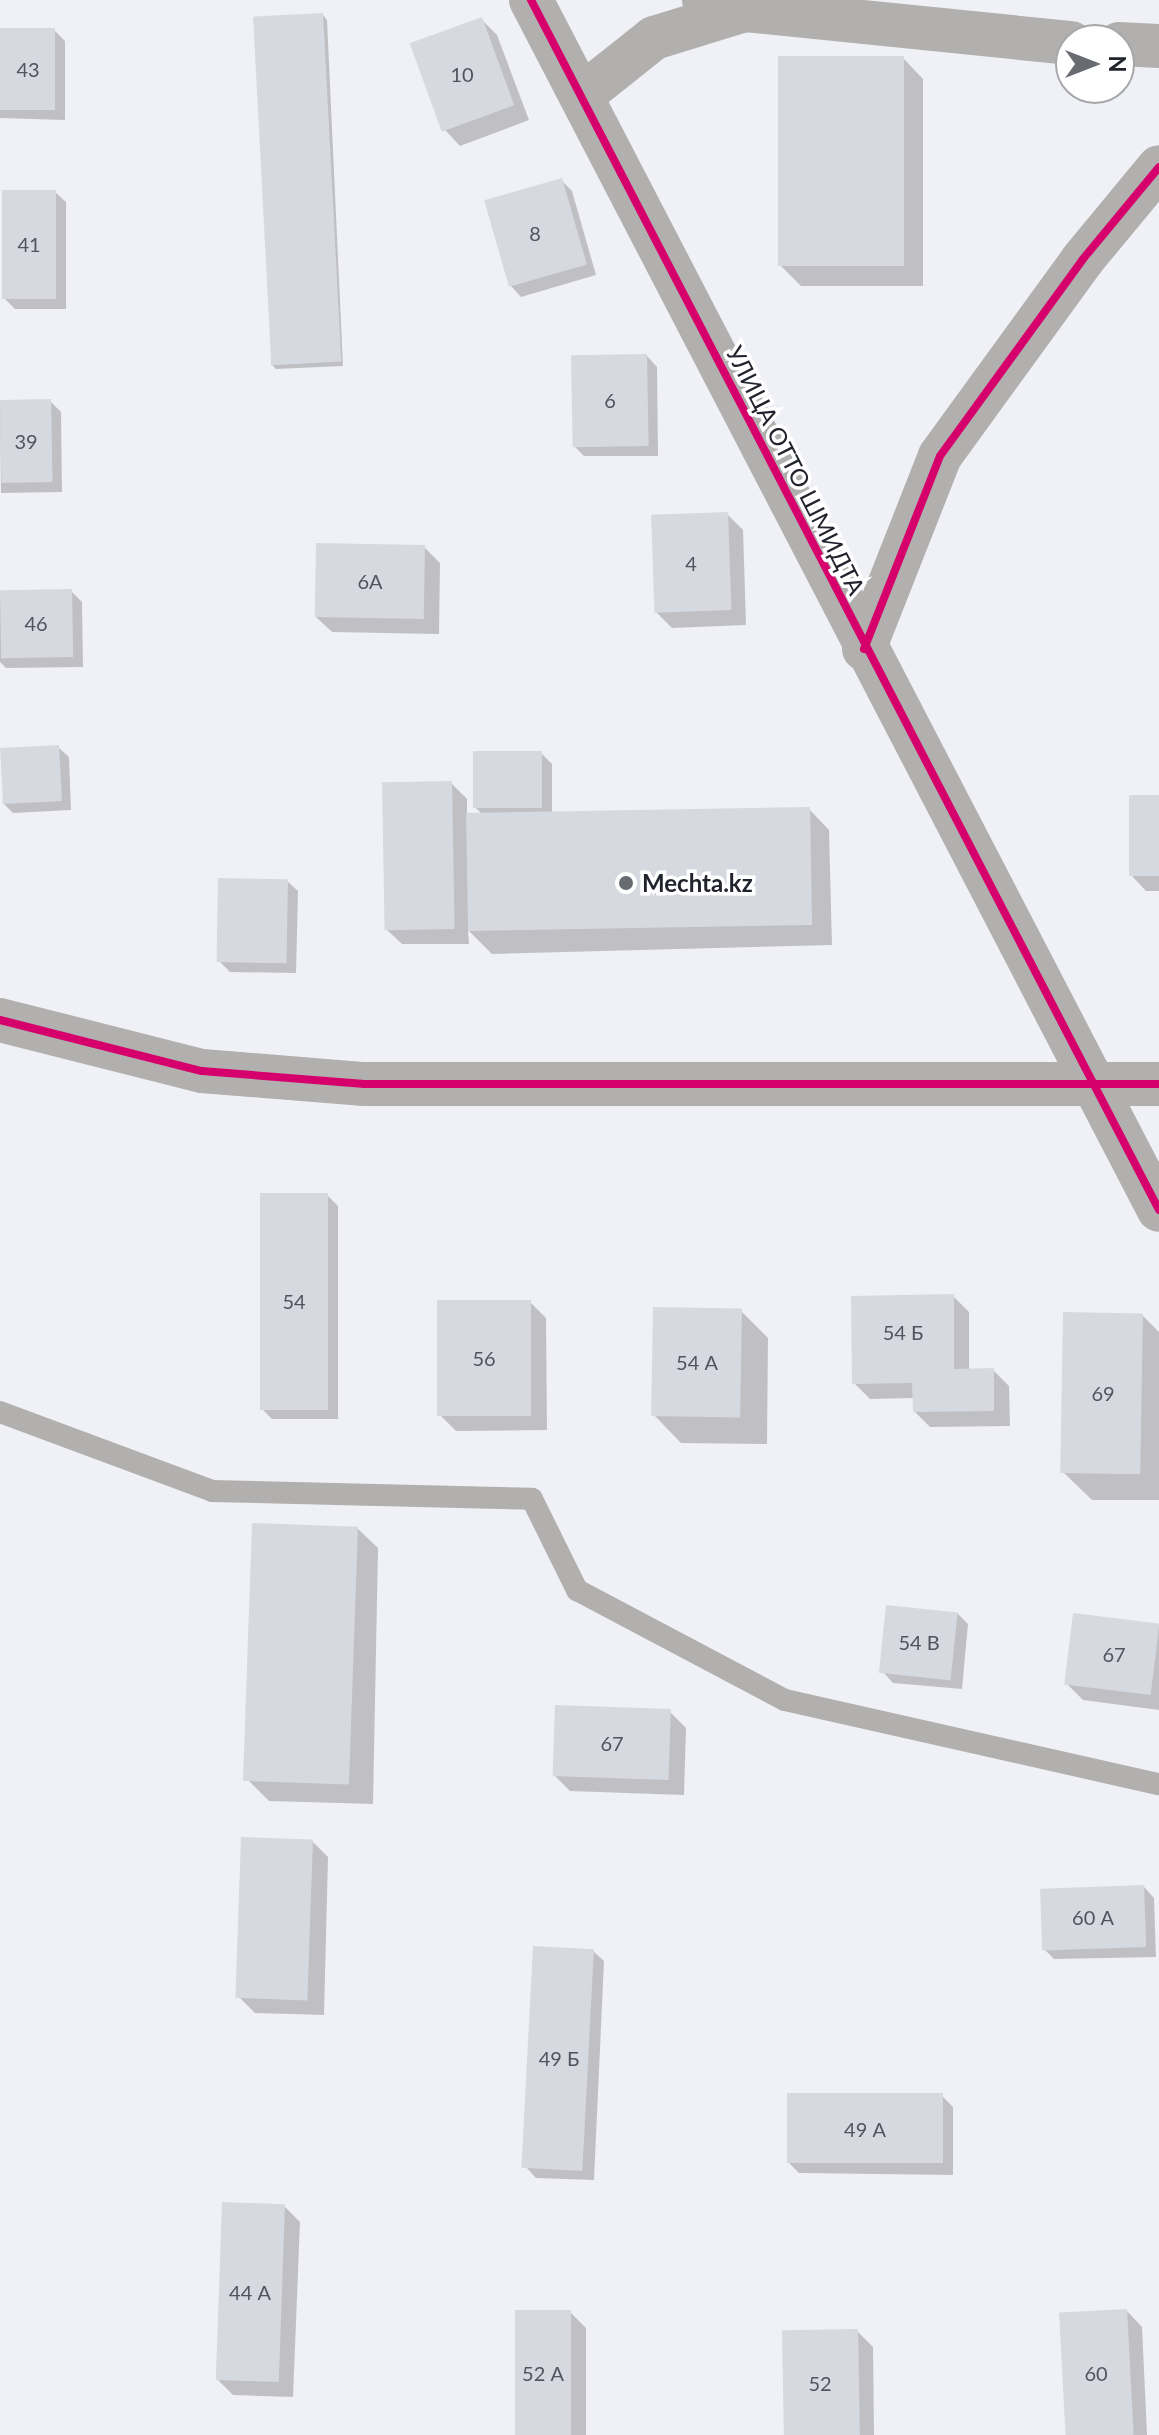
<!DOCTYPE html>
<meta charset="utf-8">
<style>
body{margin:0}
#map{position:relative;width:1159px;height:2435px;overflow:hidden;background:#f0f1f6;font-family:Lato,sans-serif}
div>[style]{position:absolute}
.shadow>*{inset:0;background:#0003}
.building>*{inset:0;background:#d7d9e1;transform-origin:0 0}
.service>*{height:22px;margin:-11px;padding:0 11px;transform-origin:11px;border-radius:11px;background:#b2b0ae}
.minor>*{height:44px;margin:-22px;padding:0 22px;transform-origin:22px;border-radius:22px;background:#b2b0ae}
.cycleway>*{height:8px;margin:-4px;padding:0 4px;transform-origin:4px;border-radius:4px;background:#d6006c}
.dots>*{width:22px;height:22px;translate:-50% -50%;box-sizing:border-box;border:4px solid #fff;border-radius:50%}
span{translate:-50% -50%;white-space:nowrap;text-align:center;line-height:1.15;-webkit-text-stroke:7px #fff;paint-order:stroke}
.number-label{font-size:20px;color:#52545d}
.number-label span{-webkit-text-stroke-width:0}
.street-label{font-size:24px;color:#21232d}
.poi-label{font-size:24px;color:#21232d;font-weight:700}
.left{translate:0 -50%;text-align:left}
.north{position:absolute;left:1055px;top:24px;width:80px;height:80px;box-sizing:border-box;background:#fff;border:2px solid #a6a7ab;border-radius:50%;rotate:90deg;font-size:22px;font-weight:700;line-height:32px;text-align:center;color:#21232d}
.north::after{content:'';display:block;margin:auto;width:28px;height:36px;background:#696b73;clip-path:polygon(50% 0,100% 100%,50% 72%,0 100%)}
</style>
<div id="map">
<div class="shadow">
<i style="clip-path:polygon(323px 15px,327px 20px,343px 366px,276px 369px,271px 364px)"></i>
<i style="clip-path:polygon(481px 19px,497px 35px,529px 120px,460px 146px,445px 130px)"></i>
<i style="clip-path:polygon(0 30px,54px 30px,65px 41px,65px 120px,0 118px)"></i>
<i style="clip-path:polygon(903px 58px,923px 79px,923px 286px,801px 286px,780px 265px)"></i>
<i style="clip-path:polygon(561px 180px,572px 191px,596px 275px,521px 297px,511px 286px)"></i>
<i style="clip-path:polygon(55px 192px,66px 202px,66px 309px,15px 309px,4px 298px)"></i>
<i style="clip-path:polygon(647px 356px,657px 367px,658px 456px,584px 456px,574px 446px)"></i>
<i style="clip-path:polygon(50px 401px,61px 412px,62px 492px,1px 493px,0 402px)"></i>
<i style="clip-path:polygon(727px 514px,743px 530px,746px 625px,672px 628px,656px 612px)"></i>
<i style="clip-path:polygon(424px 547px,440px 563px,439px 634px,332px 632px,316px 617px)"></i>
<i style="clip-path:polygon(71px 591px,82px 602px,83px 667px,6px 668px,0 662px,0 592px)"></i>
<i style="clip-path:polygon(58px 747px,69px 757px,71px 810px,13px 813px,2px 802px)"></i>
<i style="clip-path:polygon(541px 753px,552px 764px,552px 815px,809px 809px,829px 830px,832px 945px,492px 954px,468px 930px,469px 944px,402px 944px,386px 929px,451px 783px,467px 799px,467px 818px,485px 817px,475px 807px)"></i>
<i style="clip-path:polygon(1159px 797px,1159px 891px,1146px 891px,1131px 875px)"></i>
<i style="clip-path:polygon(287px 881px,298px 891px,296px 973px,230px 972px,219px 961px)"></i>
<i style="clip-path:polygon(327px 1195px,338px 1206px,338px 1419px,272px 1419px,262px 1409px)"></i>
<i style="clip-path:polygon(953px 1296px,969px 1312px,969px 1370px,993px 1370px,1009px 1386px,1010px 1426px,930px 1427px,914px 1411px,914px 1398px,870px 1399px,854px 1383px)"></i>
<i style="clip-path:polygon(530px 1302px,546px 1318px,547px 1430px,456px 1431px,440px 1415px)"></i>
<i style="clip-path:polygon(741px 1311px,768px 1338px,767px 1444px,681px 1443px,654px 1415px)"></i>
<i style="clip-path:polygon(1142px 1315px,1159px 1332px,1159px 1500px,1092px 1500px,1064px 1473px)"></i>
<i style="clip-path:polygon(357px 1528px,378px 1548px,373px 1804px,269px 1801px,248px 1780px)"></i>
<i style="clip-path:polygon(957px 1613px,968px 1624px,962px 1689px,893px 1683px,883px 1672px)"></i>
<i style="clip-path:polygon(1159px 1625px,1159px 1710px,1083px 1700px,1067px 1684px)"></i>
<i style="clip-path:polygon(670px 1712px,686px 1728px,684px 1795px,570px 1791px,554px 1775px)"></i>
<i style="clip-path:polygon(312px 1841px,328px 1857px,324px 2015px,255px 2013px,239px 1997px)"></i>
<i style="clip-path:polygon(1144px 1887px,1154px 1898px,1156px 1957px,1054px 1959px,1044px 1949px)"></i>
<i style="clip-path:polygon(593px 1951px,604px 1961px,594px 2180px,536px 2178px,526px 2167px)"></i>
<i style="clip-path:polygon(942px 2096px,953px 2107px,953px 2175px,799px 2173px,789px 2163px)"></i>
<i style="clip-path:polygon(284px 2206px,300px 2222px,293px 2397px,233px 2395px,217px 2379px)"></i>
<i style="clip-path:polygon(1127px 2311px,1142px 2327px,1147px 2435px,1067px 2435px)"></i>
<i style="clip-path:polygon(570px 2312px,586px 2328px,586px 2435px,517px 2435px)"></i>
<i style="clip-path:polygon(857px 2331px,873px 2347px,874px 2435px,785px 2435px)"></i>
</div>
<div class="building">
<i style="left:323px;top:13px;width:349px;height:70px;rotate:87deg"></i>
<i style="left:482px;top:17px;width:94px;height:77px;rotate:70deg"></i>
<i style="left:0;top:28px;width:55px;height:82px"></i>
<i style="left:778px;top:56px;width:126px;height:210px"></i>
<i style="left:562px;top:178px;width:90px;height:81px;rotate:74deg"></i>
<i style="left:2px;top:190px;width:54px;height:109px"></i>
<i style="left:647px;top:354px;width:92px;height:76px;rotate:89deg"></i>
<i style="left:51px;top:399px;width:83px;height:51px;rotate:89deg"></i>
<i style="left:728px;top:512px;width:98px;height:77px;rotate:88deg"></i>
<i style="left:316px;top:543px;width:109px;height:74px;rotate:1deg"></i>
<i style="left:72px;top:589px;width:68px;height:72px;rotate:89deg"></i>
<i style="left:59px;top:745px;width:56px;height:59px;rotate:87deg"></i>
<i style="left:473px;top:751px;width:69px;height:57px"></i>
<i style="left:452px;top:781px;width:148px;height:70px;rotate:89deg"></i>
<i style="left:1129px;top:795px;width:30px;height:81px"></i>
<i style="left:810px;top:807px;width:118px;height:344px;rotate:89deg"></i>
<i style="left:218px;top:878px;width:70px;height:84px;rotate:1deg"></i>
<i style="left:260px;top:1193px;width:68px;height:217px"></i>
<i style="clip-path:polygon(954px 1294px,954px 1369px,994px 1368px,994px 1411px,913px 1412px,912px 1383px,852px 1384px,851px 1296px)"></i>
<i style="left:437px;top:1300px;width:94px;height:116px"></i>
<i style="left:653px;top:1307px;width:89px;height:109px;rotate:1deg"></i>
<i style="left:1063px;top:1312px;width:80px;height:161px;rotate:1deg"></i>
<i style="left:252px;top:1523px;width:106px;height:258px;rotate:2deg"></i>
<i style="left:886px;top:1605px;width:72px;height:68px;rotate:6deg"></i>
<i style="left:1073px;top:1613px;width:87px;height:72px;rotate:7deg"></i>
<i style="left:555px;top:1705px;width:116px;height:71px;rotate:2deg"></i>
<i style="left:241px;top:1837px;width:72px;height:161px;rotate:2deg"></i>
<i style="left:1144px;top:1885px;width:62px;height:104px;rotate:88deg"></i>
<i style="left:533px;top:1946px;width:61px;height:222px;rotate:3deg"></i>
<i style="left:787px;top:2093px;width:156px;height:70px"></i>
<i style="left:222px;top:2202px;width:63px;height:178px;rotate:2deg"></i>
<i style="left:1127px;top:2309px;width:126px;height:68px;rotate:87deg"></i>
<i style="left:515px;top:2310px;width:56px;height:125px"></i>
<i style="left:858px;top:2329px;width:106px;height:76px;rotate:89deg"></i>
</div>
<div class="service">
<i style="left:0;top:1412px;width:226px;rotate:20.4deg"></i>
<i style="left:212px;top:1491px;width:320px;rotate:1.4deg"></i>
<i style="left:532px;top:1499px;width:102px;rotate:63.7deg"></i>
<i style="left:577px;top:1590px;width:235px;rotate:27.9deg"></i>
<i style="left:785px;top:1700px;width:383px;rotate:12.7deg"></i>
</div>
<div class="minor">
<i style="left:531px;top:0;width:1363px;rotate:62.57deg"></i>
<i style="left:704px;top:0;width:42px;rotate:13.7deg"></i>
<i style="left:745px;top:10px;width:328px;rotate:5.8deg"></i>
<i style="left:1119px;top:44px;width:40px;rotate:2.9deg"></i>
<i style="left:581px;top:96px;width:93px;rotate:-38.5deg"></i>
<i style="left:654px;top:38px;width:95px;rotate:-17.1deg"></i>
<i style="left:864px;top:649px;width:207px;rotate:-68.5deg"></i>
<i style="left:940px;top:456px;width:243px;rotate:-54deg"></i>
<i style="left:1083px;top:259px;width:119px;rotate:-50.4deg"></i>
<i style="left:0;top:1020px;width:208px;rotate:14.2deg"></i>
<i style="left:202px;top:1071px;width:163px;rotate:4.6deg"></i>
<i style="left:364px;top:1084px;width:795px"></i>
</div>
<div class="cycleway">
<i style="left:531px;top:0;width:1363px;rotate:62.57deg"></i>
<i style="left:864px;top:649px;width:207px;rotate:-68.5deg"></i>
<i style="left:940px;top:456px;width:243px;rotate:-54deg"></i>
<i style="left:1083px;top:259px;width:119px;rotate:-50.4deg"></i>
<i style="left:0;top:1020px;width:208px;rotate:14.2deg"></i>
<i style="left:202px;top:1071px;width:163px;rotate:4.6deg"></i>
<i style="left:364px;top:1084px;width:795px"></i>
</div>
<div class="dots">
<i style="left:626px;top:883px;background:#696b73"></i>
</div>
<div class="number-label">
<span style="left:28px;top:69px">43</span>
<span style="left:462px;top:74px">10</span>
<span style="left:535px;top:233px">8</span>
<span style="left:29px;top:244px">41</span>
<span style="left:610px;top:400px">6</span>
<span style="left:26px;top:441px">39</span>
<span style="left:691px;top:563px">4</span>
<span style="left:370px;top:581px">6А</span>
<span style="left:36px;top:623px">46</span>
<span style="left:294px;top:1301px">54</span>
<span style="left:903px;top:1332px">54 Б</span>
<span style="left:484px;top:1358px">56</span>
<span style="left:697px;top:1362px">54 А</span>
<span style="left:1103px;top:1393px">69</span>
<span style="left:919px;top:1642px">54 В</span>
<span style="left:1114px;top:1654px">67</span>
<span style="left:612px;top:1743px">67</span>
<span style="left:1093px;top:1917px">60 А</span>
<span style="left:559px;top:2058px">49 Б</span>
<span style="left:865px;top:2129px">49 А</span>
<span style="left:250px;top:2292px">44 А</span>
<span style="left:543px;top:2373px">52 А</span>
<span style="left:1096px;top:2373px">60</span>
<span style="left:820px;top:2383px">52</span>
</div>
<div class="street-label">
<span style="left:796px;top:470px;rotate:63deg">УЛИЦА ОТТО ШМИДТА</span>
</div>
<div class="poi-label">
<span class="left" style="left:642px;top:883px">Mechta.kz</span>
</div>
<div class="north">N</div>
</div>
